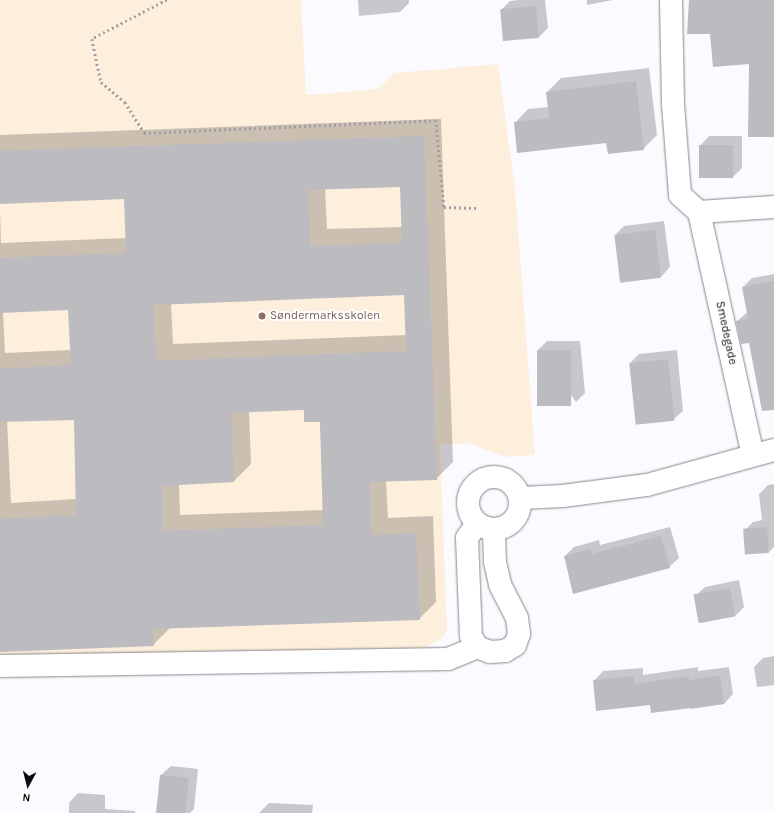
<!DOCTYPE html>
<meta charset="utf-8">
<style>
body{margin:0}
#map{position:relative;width:774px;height:813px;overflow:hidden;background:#fbfbff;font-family:Karla,sans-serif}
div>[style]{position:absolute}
.education>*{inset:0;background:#fdefdc}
.shadow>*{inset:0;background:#0003}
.building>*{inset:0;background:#bcbbc0;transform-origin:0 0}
.path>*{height:2.5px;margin-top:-1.25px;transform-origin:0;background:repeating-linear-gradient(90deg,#a0a0a3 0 2px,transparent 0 5px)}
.roads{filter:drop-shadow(0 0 1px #87868b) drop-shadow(0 0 1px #87868b)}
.minor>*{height:22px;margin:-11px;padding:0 11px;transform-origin:11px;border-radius:11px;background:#fff}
.minor>.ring{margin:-11px;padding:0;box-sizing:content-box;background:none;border:22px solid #fff;border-radius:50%}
.dots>*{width:11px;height:11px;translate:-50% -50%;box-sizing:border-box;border:2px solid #fff;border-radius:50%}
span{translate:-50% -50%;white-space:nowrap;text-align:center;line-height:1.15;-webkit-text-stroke:3.5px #fff;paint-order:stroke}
.education-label{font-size:12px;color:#785e54}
.left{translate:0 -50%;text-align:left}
.street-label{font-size:12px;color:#0c0c0e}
.north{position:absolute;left:8px;top:765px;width:40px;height:40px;-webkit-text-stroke:3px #fff;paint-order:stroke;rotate:187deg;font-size:11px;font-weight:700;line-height:16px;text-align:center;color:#0c0c0e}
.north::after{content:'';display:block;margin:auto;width:14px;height:18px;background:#0c0c0e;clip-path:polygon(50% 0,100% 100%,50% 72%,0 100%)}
</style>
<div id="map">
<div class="education">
<i style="clip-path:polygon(0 0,301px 0,306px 95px,378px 89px,394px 73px,498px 64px,515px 189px,535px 455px,506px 457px,468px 443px,440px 445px,447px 631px,441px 639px,417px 651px,0 657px)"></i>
</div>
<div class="shadow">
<i style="clip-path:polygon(358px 0,409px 0,409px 3px,400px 12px,359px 16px)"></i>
<i style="clip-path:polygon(519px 0,545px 0,548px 28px,539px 37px,501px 10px,510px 1px)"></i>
<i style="clip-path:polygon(587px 0,613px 0,587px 5px)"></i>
<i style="clip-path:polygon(649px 68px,657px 135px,643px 149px,515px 123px,528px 109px,549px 107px,547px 92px,561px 78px)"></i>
<i style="clip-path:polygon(evenodd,441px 119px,453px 462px,436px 479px,386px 481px,388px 518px,433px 516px,436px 602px,419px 619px,170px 628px,153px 645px,0 651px,0 210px,1px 243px,126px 238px,125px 198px,0 203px,0 135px,441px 119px,401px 186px,402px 227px,327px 229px,325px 188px,401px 186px,441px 119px,405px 293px,407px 335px,173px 344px,171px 303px,405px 293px,441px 119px,69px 309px,71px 350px,5px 353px,3px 312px,69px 309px,441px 119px,305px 409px,320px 421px,324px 510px,180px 515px,179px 484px,234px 481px,251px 464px,249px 411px,305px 409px,441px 119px,75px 419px,76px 499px,11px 503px,7px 421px,75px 419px)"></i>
<i style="clip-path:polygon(709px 136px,742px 136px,742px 168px,733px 177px,700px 146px)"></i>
<i style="clip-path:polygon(664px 221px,670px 267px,661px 277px,615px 235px,624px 226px)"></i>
<i style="clip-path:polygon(774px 274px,774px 393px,750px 342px,737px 321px,748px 312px,743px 287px,752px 278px)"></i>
<i style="clip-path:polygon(547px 341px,580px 341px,585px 393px,576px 402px,538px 350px)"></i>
<i style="clip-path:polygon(677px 350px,683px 411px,673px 420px,630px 363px,639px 354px)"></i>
<i style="clip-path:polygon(774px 484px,774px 547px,769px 552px,744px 531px,753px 522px,762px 520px,759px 494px,768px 485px)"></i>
<i style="clip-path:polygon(670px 527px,679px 558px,669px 567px,565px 556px,574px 547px,599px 540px,600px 545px)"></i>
<i style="clip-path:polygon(739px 580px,744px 607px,735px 616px,701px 623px,695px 596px,705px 587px)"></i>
<i style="clip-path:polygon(774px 656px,774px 685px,757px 687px,754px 667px,763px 658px)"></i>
<i style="clip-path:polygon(698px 667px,698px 671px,729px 667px,733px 694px,724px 704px,691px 709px,690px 706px,650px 704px,594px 681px,603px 671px,643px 668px,643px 675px)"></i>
<i style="clip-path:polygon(171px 766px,198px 769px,194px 809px,190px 813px,158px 813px,161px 775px)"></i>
<i style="clip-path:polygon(78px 793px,105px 795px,105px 809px,135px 811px,135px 813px,69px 813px,69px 803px)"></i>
<i style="clip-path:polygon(269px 803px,313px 805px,312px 813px,259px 813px)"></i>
</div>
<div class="building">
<i style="clip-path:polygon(689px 0,774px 0,774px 137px,748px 137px,749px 64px,713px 67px,710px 34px,687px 34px)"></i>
<i style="left:536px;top:6px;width:32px;height:36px;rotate:85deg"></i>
<i style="clip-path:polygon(636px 81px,644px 150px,608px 154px,606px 143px,517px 153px,514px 122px,549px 118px,546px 92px)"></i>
<i style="clip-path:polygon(evenodd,424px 136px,437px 480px,370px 482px,370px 489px,371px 535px,416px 533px,420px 620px,153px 629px,154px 646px,0 652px,0 519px,76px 515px,74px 420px,0 422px,0 369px,71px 365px,68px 310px,0 313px,0 258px,126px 253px,124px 199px,0 204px,0 151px,424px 136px,400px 187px,402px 243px,310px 246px,308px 190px,400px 187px,424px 136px,404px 295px,406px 351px,156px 361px,154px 305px,404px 295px,424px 136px,304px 410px,304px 422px,320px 422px,323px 525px,163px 531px,162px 486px,234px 482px,231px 413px,304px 410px)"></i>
<i style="left:699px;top:145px;width:34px;height:33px"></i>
<i style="left:655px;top:230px;width:48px;height:41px;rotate:83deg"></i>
<i style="clip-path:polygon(774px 281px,774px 410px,762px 411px,749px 343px,741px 344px,736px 321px,748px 319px,742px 287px)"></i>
<i style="left:537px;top:350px;width:34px;height:56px"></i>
<i style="left:668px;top:359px;width:62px;height:39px;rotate:84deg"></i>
<i style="left:767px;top:527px;width:26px;height:24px;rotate:86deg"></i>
<i style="clip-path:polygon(661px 536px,670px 568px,573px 594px,564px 556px,590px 549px,591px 554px)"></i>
<i style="left:730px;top:588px;width:29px;height:37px;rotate:80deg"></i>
<i style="clip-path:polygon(720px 675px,724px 704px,651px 713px,650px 705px,596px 711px,593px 680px,634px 676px,634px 684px,689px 676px,689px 680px)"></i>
<i style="left:160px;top:775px;width:29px;height:38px;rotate:6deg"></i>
</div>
<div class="path">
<i style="left:167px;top:0;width:85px;rotate:152.5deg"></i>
<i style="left:92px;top:39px;width:44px;rotate:78.2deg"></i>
<i style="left:101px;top:82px;width:31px;rotate:40deg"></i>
<i style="left:125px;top:102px;width:36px;rotate:58deg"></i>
<i style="left:144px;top:133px;width:292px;rotate:-2.5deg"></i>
<i style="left:436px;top:120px;width:87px;rotate:84.7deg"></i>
<i style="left:444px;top:207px;width:32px;rotate:2deg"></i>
</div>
<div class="roads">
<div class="minor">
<i style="left:671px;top:0;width:104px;rotate:88.9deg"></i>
<i style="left:673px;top:104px;width:91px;rotate:85.6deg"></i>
<i style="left:680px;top:195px;width:25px;rotate:42deg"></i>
<i style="left:699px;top:212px;width:249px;rotate:77.5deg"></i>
<i style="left:699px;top:212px;width:75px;rotate:-3.8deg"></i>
<i class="ring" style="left:468px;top:477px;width:30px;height:30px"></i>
<i style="left:520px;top:498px;width:43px;rotate:-2.7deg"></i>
<i style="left:563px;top:496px;width:85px;rotate:-7.5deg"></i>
<i style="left:647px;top:485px;width:132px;rotate:-15.4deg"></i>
<i style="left:477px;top:524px;width:17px;rotate:126deg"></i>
<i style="left:467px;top:538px;width:98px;rotate:87.7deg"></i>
<i style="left:471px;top:636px;width:13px;rotate:61deg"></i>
<i style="left:477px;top:647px;width:14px;rotate:21deg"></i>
<i style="left:490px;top:652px;width:15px;rotate:-4deg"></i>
<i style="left:505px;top:651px;width:12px;rotate:-31deg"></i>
<i style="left:515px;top:645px;width:12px;rotate:-70deg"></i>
<i style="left:519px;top:634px;width:16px;rotate:-97deg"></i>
<i style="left:517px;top:618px;width:38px;rotate:-117deg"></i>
<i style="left:500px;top:584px;width:23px;rotate:-103deg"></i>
<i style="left:495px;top:562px;width:32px;rotate:-92deg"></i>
<i style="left:0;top:666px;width:448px;rotate:-0.9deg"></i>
<i style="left:448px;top:659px;width:31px;rotate:-22deg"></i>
</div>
</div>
<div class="dots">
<i style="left:262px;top:316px;background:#8d6e63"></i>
</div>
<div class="education-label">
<span class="left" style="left:270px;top:316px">Søndermarksskolen</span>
</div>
<div class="street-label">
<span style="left:726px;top:333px;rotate:78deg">Smedegade</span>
</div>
<div class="north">N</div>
</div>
